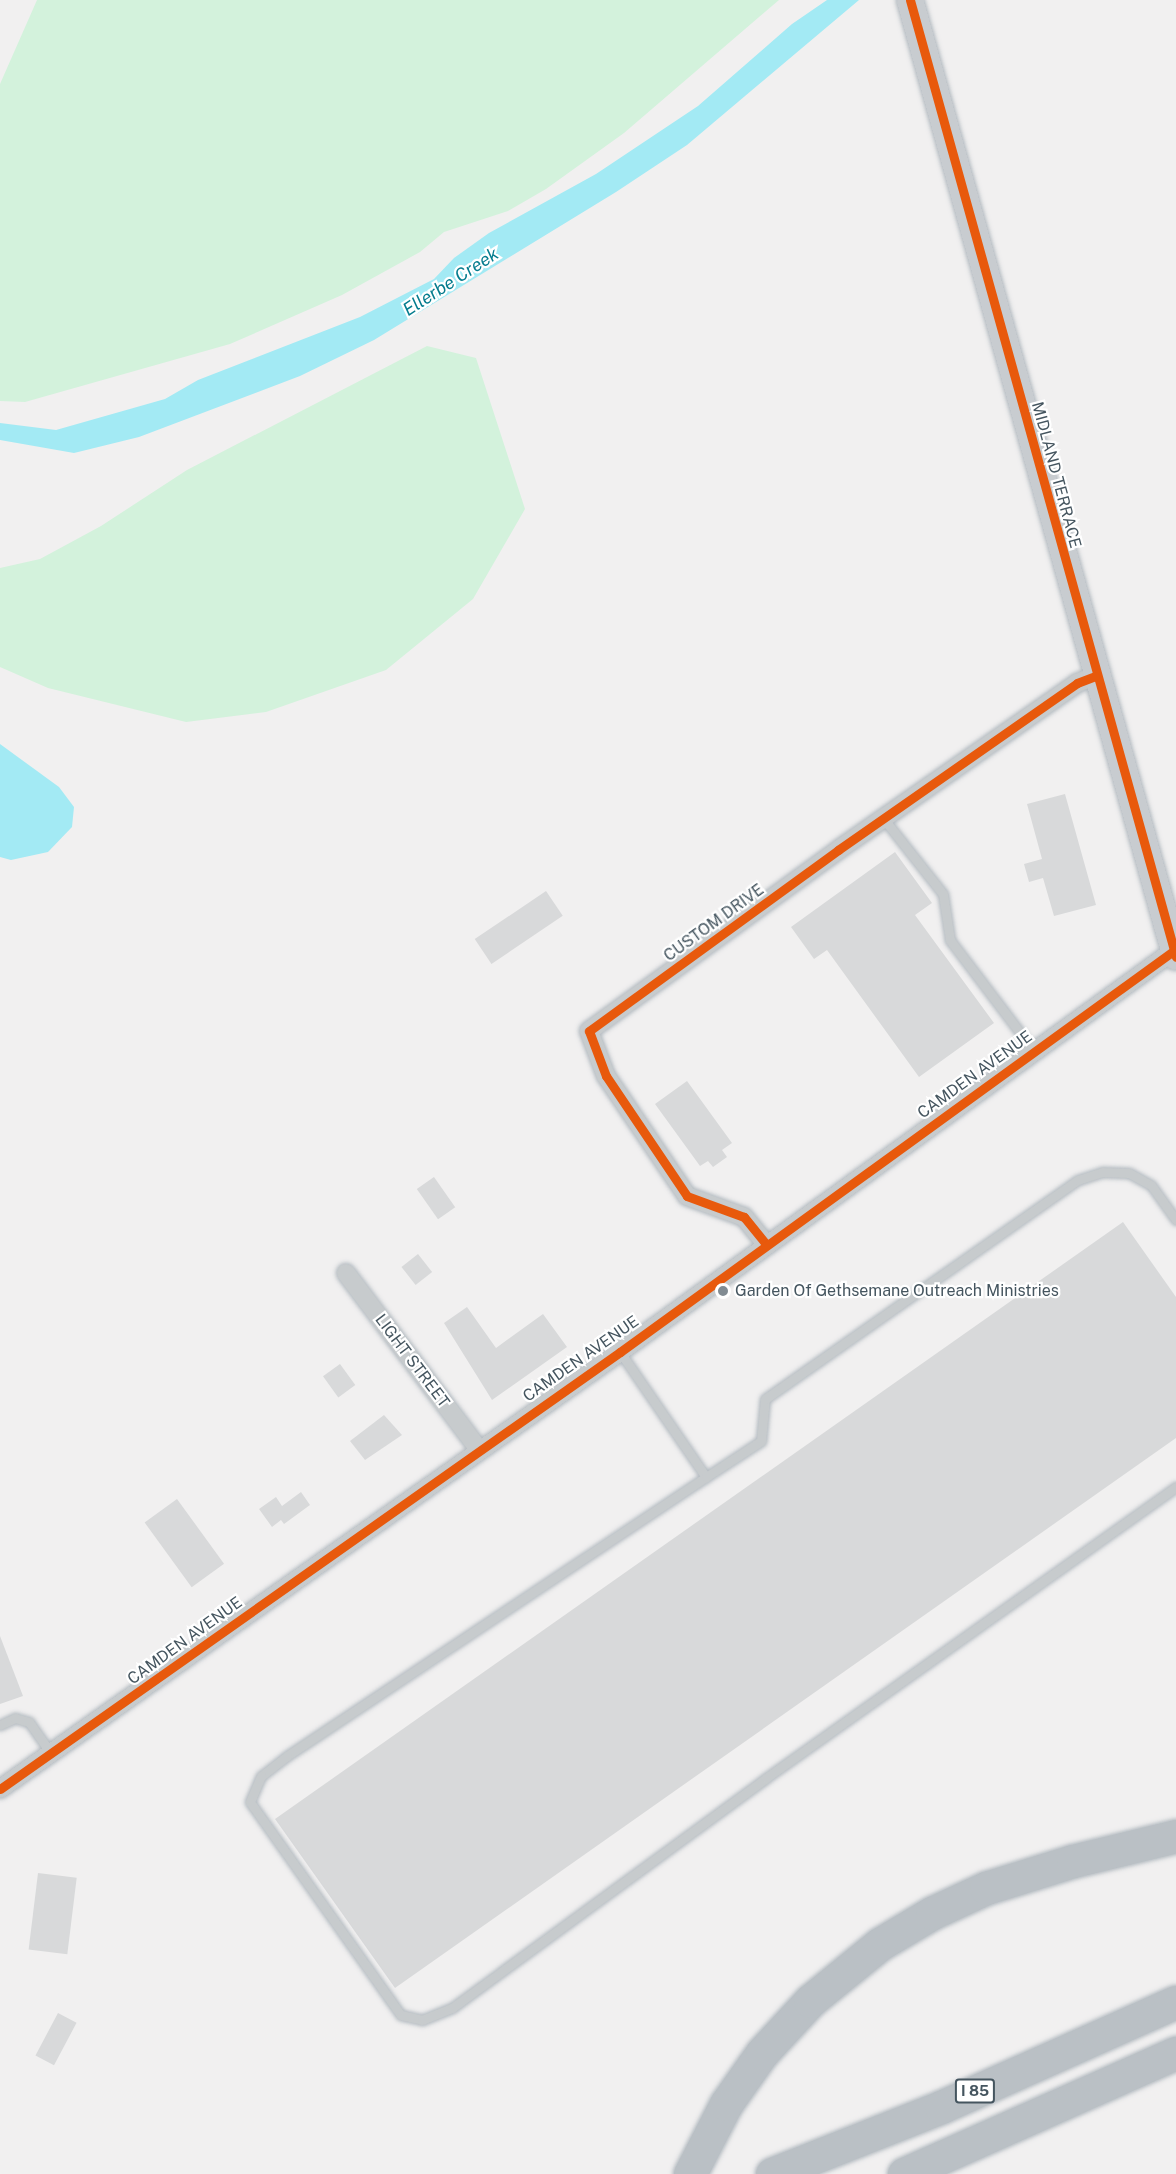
<!DOCTYPE html>
<style>
body{margin:0}
#map{position:relative;width:1176px;height:2174px;overflow:hidden;background:#f1f0f0;font-family:"Public Sans",sans-serif}
div>[style]{position:absolute}
.green>*{inset:0;background:#d3f2dc}
.water>*{inset:0;background:#a3eaf4}
.building>*{inset:0;background:#d8d9da;transform-origin:0 0}
.roads{filter:drop-shadow(0 0 2px #b4bbc1) drop-shadow(0 0 2px #b4bbc1)}
.lane>*{height:9px;margin:-4.5px;padding:0 4.5px;transform-origin:4.5px;border-radius:4.5px;background:#c7cbcd}
.street>*{height:18px;margin:-9px;padding:0 9px;transform-origin:9px;border-radius:9px;background:#c7cbcd}
.secondary>*{height:26px;margin:-13px;padding:0 13px;transform-origin:13px;border-radius:13px;background:#c8ccd0}
.highway>*{height:33px;margin:-16.5px;padding:0 16.5px;transform-origin:16.5px;border-radius:16.5px;background:#bac0c5}
.cycleway>*{height:9px;margin:-4.5px;padding:0 4.5px;transform-origin:4.5px;border-radius:4.5px;background:#e8590c}
.dots>*{width:16px;height:16px;translate:-50% -50%;box-sizing:border-box;border:3px solid #fff;border-radius:50%}
span{translate:-50% -50%;white-space:nowrap;text-align:center;line-height:1.15;-webkit-text-stroke:4.5px #fff;paint-order:stroke}
.shield-label span{padding:2px 4px;background:#fff;border:2px solid;border-radius:4px;-webkit-text-stroke-width:0}
.shield-label{font-size:15px;color:#45555f;font-weight:700}
.street-label{font-size:16px;color:#45555f}
.poi-label{font-size:16px;color:#45555f}
.left{translate:0 -50%;text-align:left}
.water-label{font-size:18px;color:#047c8e;font-style:italic}
</style>
<div id="map">
<div class="green">
<i style="clip-path:polygon(37px 0,779px 0,624px 133px,546px 189px,508px 211px,444px 232px,420px 252px,342px 295px,230px 344px,25px 402px,0 401px,0 84px)"></i>
<i style="clip-path:polygon(427px 346px,476px 358px,525px 509px,473px 599px,386px 670px,266px 712px,186px 722px,48px 688px,0 667px,0 568px,40px 559px,101px 526px,187px 470px)"></i>
</div>
<div class="water">
<i style="clip-path:polygon(827px 0,859px 0,687px 145px,616px 192px,374px 340px,300px 376px,139px 437px,74px 453px,0 440px,0 423px,56px 430px,165px 399px,198px 380px,360px 317px,434px 279px,454px 258px,489px 233px,596px 174px,698px 106px,792px 24px)"></i>
<i style="clip-path:polygon(0 744px,59px 787px,74px 807px,72px 827px,48px 852px,11px 860px,0 857px)"></i>
</div>
<div class="building">
<i style="clip-path:polygon(1065px 794px,1096px 905px,1054px 916px,1043px 878px,1029px 882px,1024px 864px,1042px 859px,1027px 804px)"></i>
<i style="clip-path:polygon(895px 852px,932px 903px,915px 915px,994px 1023px,919px 1077px,827px 950px,814px 959px,791px 927px)"></i>
<i style="left:546px;top:891px;width:30px;height:86px;rotate:56deg"></i>
<i style="clip-path:polygon(687px 1081px,732px 1143px,722px 1150px,727px 1157px,713px 1167px,708px 1161px,700px 1166px,655px 1104px)"></i>
<i style="left:434px;top:1177px;width:37px;height:21px;rotate:55deg"></i>
<i style="clip-path:polygon(1123px 1222px,1176px 1297px,1176px 1438px,395px 1988px,275px 1819px)"></i>
<i style="left:418px;top:1254px;width:23px;height:21px;rotate:52deg"></i>
<i style="clip-path:polygon(467px 1307px,496px 1348px,543px 1314px,567px 1347px,492px 1400px,444px 1323px)"></i>
<i style="left:340px;top:1364px;width:26px;height:21px;rotate:54deg"></i>
<i style="clip-path:polygon(384px 1415px,402px 1435px,365px 1460px,350px 1441px)"></i>
<i style="clip-path:polygon(301px 1492px,310px 1505px,284px 1524px,281px 1520px,272px 1527px,259px 1509px,276px 1497px,282px 1506px)"></i>
<i style="left:177px;top:1499px;width:80px;height:40px;rotate:54deg"></i>
<i style="clip-path:polygon(0 1636px,23px 1696px,0 1704px)"></i>
<i style="left:38px;top:1873px;width:39px;height:77px;rotate:7deg"></i>
<i style="left:58px;top:2013px;width:21px;height:48px;rotate:28deg"></i>
</div>
<div class="roads">
<div class="lane">
<i style="left:883px;top:818px;width:97px;rotate:51.7deg"></i>
<i style="left:943px;top:894px;width:47px;rotate:81.3deg"></i>
<i style="left:950px;top:940px;width:139px;rotate:52.9deg"></i>
<i style="left:620px;top:1352px;width:152px;rotate:55.5deg"></i>
<i style="left:706px;top:1477px;width:503px;rotate:146.34deg"></i>
<i style="left:287px;top:1756px;width:33px;rotate:142deg"></i>
<i style="left:261px;top:1776px;width:28px;rotate:113deg"></i>
<i style="left:250px;top:1802px;width:261px;rotate:54.7deg"></i>
<i style="left:401px;top:2015px;width:22px;rotate:13deg"></i>
<i style="left:422px;top:2020px;width:32px;rotate:-22deg"></i>
<i style="left:452px;top:2008px;width:389px;rotate:-36.2deg"></i>
<i style="left:766px;top:1778px;width:503px;rotate:-35.37deg"></i>
<i style="left:706px;top:1477px;width:66px;rotate:-33.2deg"></i>
<i style="left:761px;top:1441px;width:42px;rotate:-84.6deg"></i>
<i style="left:765px;top:1399px;width:382px;rotate:-35deg"></i>
<i style="left:1078px;top:1180px;width:25px;rotate:-18deg"></i>
<i style="left:1102px;top:1172px;width:27px;rotate:2deg"></i>
<i style="left:1129px;top:1173px;width:25px;rotate:29deg"></i>
<i style="left:1151px;top:1185px;width:43px;rotate:54.5deg"></i>
<i style="left:0;top:1725px;width:17px;rotate:-25deg"></i>
<i style="left:15px;top:1718px;width:15px;rotate:16deg"></i>
<i style="left:29px;top:1722px;width:39px;rotate:55deg"></i>
</div>
<div class="street">
<i style="left:766px;top:1244px;width:35px;rotate:-129deg"></i>
<i style="left:744px;top:1217px;width:61px;rotate:-159.8deg"></i>
<i style="left:687px;top:1196px;width:145px;rotate:-124deg"></i>
<i style="left:606px;top:1076px;width:48px;rotate:-110.7deg"></i>
<i style="left:589px;top:1031px;width:308px;rotate:-36deg"></i>
<i style="left:838px;top:850px;width:292px;rotate:-34.9deg"></i>
<i style="left:1077px;top:683px;width:19px;rotate:-21deg"></i>
<i style="left:346px;top:1273px;width:219px;rotate:53deg"></i>
<i style="left:0;top:1789px;width:759px;rotate:-35.18deg"></i>
<i style="left:620px;top:1352px;width:687px;rotate:-35.94deg"></i>
</div>
<div class="secondary">
<i style="left:910px;top:0;width:993px;rotate:74.47deg"></i>
</div>
<div class="highway">
<i style="left:690px;top:2174px;width:79px;rotate:-62.8deg"></i>
<i style="left:726px;top:2104px;width:62px;rotate:-54.8deg"></i>
<i style="left:762px;top:2053px;width:71px;rotate:-47.3deg"></i>
<i style="left:810px;top:2001px;width:90px;rotate:-39.2deg"></i>
<i style="left:880px;top:1944px;width:61px;rotate:-30.8deg"></i>
<i style="left:932px;top:1913px;width:60px;rotate:-24.8deg"></i>
<i style="left:986px;top:1888px;width:91px;rotate:-17.2deg"></i>
<i style="left:1073px;top:1861px;width:106px;rotate:-13.6deg"></i>
<i style="left:772px;top:2174px;width:182px;rotate:-21.6deg"></i>
<i style="left:941px;top:2107px;width:257px;rotate:-24.1deg"></i>
<i style="left:904px;top:2174px;width:298px;rotate:-24deg"></i>
</div>
</div>
<div class="cycleway">
<i style="left:910px;top:0;width:993px;rotate:74.47deg"></i>
<i style="left:766px;top:1244px;width:35px;rotate:-129deg"></i>
<i style="left:744px;top:1217px;width:61px;rotate:-159.8deg"></i>
<i style="left:687px;top:1196px;width:145px;rotate:-124deg"></i>
<i style="left:606px;top:1076px;width:48px;rotate:-110.7deg"></i>
<i style="left:589px;top:1031px;width:308px;rotate:-36deg"></i>
<i style="left:838px;top:850px;width:292px;rotate:-34.9deg"></i>
<i style="left:1077px;top:683px;width:19px;rotate:-21deg"></i>
<i style="left:0;top:1789px;width:759px;rotate:-35.18deg"></i>
<i style="left:620px;top:1352px;width:687px;rotate:-35.94deg"></i>
</div>
<div class="dots">
<i style="left:723px;top:1291px;background:#818b92"></i>
</div>
<div class="shield-label">
<span style="left:975px;top:2091px">I 85</span>
</div>
<div class="street-label">
<span style="left:1056px;top:475px;rotate:75deg">MIDLAND TERRACE</span>
<span style="left:714px;top:923px;rotate:-36deg">CUSTOM DRIVE</span>
<span style="left:975px;top:1075px;rotate:-36deg">CAMDEN AVENUE</span>
<span style="left:581px;top:1359px;rotate:-35deg">CAMDEN AVENUE</span>
<span style="left:412px;top:1361px;rotate:53deg">LIGHT STREET</span>
<span style="left:185px;top:1641px;rotate:-36deg">CAMDEN AVENUE</span>
</div>
<div class="poi-label">
<span class="left" style="left:735px;top:1291px">Garden Of Gethsemane Outreach Ministries</span>
</div>
<div class="water-label">
<span style="left:451px;top:282px;rotate:-33deg">Ellerbe Creek</span>
</div>
</div>
